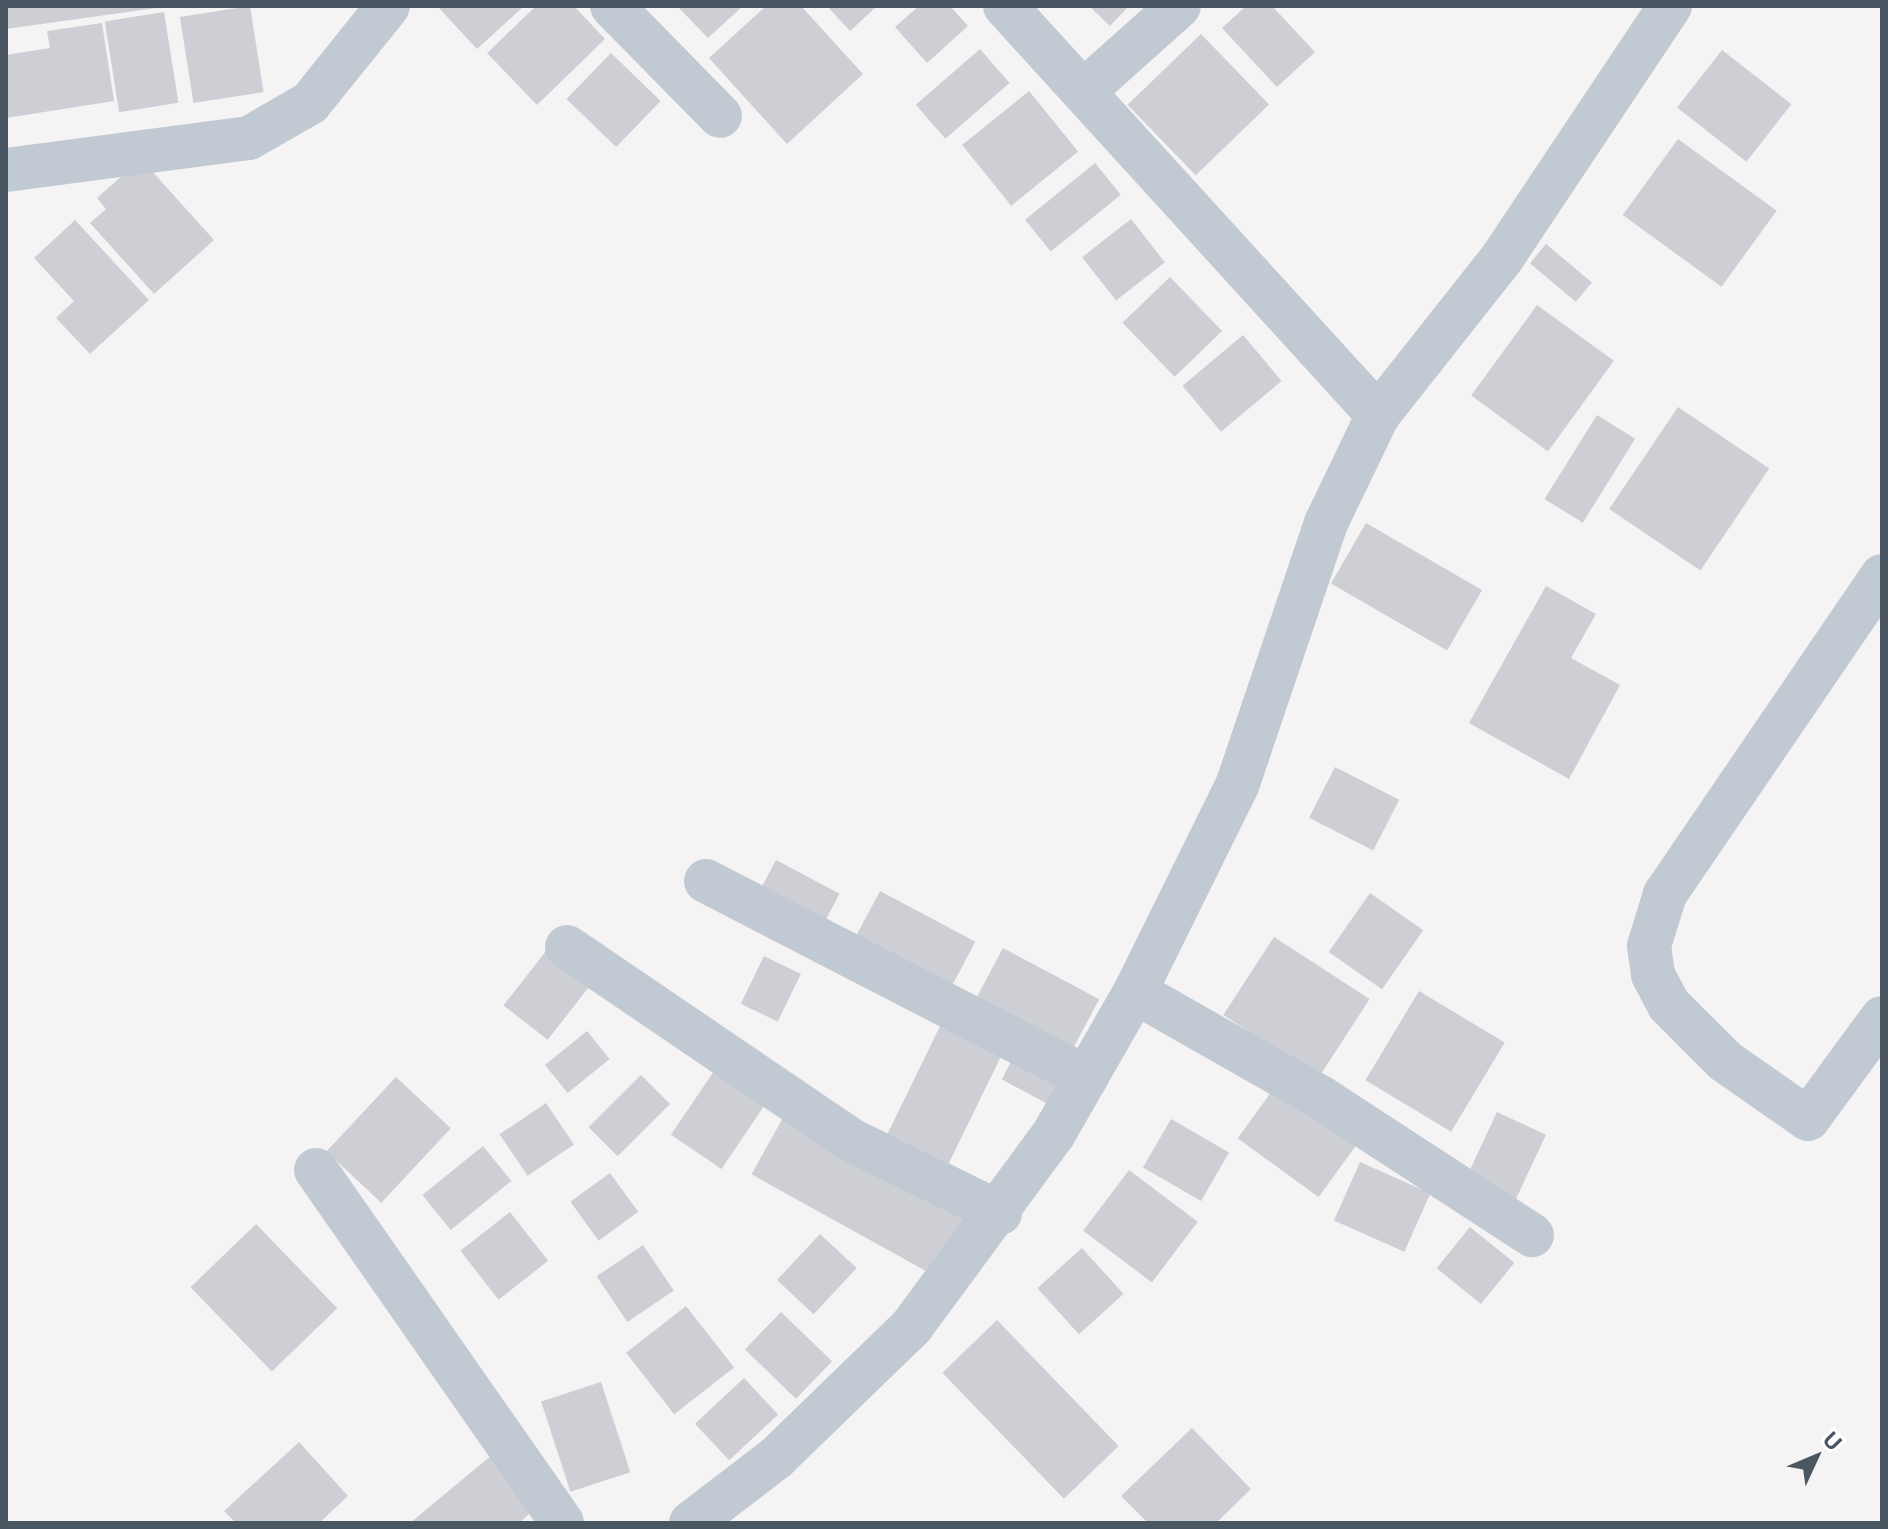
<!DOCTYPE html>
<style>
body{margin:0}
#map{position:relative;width:1888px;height:1529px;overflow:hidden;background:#f5f3f3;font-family:"Open Sans",sans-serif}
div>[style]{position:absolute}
.building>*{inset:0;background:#cdcfd5;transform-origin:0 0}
.minor>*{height:44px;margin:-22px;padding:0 22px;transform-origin:22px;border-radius:22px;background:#c1cad2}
span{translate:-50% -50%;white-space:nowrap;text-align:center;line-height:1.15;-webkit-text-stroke:8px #fff;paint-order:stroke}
.frame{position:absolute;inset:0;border:8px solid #4a5661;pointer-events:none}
.north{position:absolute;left:1776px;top:1417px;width:80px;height:80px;-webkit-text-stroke:6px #fff;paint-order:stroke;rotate:46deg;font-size:22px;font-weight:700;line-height:32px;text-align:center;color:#4a5661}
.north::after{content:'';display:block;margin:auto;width:28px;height:36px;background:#4a5661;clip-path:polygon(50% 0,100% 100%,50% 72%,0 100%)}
</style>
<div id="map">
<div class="building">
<i style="clip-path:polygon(6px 6px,156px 6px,156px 8px,6px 29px)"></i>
<i style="left:250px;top:6px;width:87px;height:71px;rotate:81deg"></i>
<i style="clip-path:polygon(437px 6px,524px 6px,477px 49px)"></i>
<i style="clip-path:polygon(536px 6px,574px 6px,605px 39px,537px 105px,487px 53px)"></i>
<i style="clip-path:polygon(677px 6px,743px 6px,708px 38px)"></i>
<i style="clip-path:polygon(766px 6px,801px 6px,863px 74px,787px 144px,709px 58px)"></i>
<i style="clip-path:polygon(827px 6px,877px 6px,850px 31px)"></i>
<i style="clip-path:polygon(919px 6px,950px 6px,968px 26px,927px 63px,895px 27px)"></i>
<i style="clip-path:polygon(1089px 6px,1129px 6px,1110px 26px)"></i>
<i style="clip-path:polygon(1246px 6px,1272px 6px,1315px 52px,1277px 87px,1222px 28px)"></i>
<i style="left:164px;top:12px;width:92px;height:60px;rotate:81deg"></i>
<i style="clip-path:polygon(102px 23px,114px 101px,6px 118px,6px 55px,50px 48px,47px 31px)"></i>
<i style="left:1201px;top:34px;width:98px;height:102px;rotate:46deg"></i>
<i style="left:980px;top:49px;width:45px;height:85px;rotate:49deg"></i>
<i style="left:1722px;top:50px;width:88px;height:73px;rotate:38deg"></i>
<i style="left:611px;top:53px;width:69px;height:64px;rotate:44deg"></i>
<i style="left:1029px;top:91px;width:78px;height:86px;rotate:51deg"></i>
<i style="left:1678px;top:139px;width:122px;height:94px;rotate:36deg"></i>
<i style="clip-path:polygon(141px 159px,214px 240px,154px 294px,90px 223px,106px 209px,97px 198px)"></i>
<i style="left:1095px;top:163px;width:41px;height:90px;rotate:51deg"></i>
<i style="left:1131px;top:219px;width:55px;height:62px;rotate:52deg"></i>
<i style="clip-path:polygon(75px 220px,149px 300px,90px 354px,56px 318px,74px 301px,34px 258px)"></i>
<i style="left:1546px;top:244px;width:60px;height:25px;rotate:40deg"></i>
<i style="left:1170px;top:277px;width:75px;height:66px;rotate:46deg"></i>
<i style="left:1537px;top:305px;width:95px;height:112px;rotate:36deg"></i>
<i style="left:1243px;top:335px;width:60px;height:79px;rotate:50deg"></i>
<i style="left:1678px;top:407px;width:110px;height:123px;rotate:34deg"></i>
<i style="left:1597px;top:415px;width:45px;height:99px;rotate:32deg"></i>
<i style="left:1366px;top:523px;width:134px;height:70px;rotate:30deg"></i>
<i style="clip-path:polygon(1546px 586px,1596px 614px,1571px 658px,1620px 685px,1569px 779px,1469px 723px)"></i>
<i style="left:1335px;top:767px;width:72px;height:57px;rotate:27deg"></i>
<i style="left:776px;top:860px;width:72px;height:45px;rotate:28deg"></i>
<i style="left:880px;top:891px;width:108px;height:64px;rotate:28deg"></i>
<i style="left:1370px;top:893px;width:65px;height:72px;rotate:35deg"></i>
<i style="left:1274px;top:937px;width:114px;height:93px;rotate:33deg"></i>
<i style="left:1003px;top:948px;width:109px;height:59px;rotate:28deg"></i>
<i style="left:546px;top:951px;width:56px;height:69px;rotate:38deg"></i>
<i style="left:764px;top:956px;width:41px;height:53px;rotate:26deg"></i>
<i style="left:1419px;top:991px;width:100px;height:104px;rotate:31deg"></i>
<i style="left:945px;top:1016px;width:68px;height:131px;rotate:26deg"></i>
<i style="left:587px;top:1031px;width:36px;height:54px;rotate:51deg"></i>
<i style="left:1020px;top:1045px;width:67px;height:39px;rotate:28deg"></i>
<i style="left:714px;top:1071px;width:61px;height:77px;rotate:34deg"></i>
<i style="left:641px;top:1075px;width:41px;height:74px;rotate:45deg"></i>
<i style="left:396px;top:1077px;width:75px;height:102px;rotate:43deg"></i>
<i style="left:1280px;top:1080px;width:100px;height:72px;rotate:36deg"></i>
<i style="left:546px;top:1103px;width:50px;height:56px;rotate:56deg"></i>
<i style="left:1497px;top:1112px;width:54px;height:80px;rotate:25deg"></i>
<i style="left:785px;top:1114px;width:210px;height:69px;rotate:29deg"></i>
<i style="left:1171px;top:1119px;width:67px;height:56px;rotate:30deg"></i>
<i style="left:483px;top:1146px;width:45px;height:78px;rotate:51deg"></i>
<i style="left:1360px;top:1162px;width:77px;height:64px;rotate:24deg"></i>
<i style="left:1129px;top:1170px;width:86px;height:76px;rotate:37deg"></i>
<i style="left:610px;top:1173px;width:48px;height:49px;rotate:54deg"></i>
<i style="left:510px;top:1212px;width:62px;height:63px;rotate:52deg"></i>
<i style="left:256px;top:1224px;width:117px;height:91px;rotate:46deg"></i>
<i style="left:1470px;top:1227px;width:57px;height:53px;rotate:39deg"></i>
<i style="left:820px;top:1234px;width:50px;height:63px;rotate:43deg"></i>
<i style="left:643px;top:1245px;width:55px;height:56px;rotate:56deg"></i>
<i style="left:1082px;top:1248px;width:62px;height:60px;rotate:48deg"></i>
<i style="left:686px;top:1306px;width:78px;height:76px;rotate:52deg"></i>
<i style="left:781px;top:1312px;width:71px;height:52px;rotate:44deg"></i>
<i style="left:997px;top:1320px;width:175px;height:76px;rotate:46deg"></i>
<i style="left:744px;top:1378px;width:50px;height:67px;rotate:47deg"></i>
<i style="left:601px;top:1382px;width:95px;height:63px;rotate:72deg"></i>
<i style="clip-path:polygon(1192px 1428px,1251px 1489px,1216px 1523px,1148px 1523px,1121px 1496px)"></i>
<i style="clip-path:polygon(299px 1442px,348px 1496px,319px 1523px,236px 1523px,224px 1511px)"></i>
<i style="clip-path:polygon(498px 1450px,542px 1503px,519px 1523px,410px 1523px)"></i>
</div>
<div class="minor">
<i style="left:612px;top:6px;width:154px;rotate:45.5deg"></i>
<i style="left:1005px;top:6px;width:554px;rotate:47.64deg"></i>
<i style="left:1085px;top:90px;width:126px;rotate:-41.8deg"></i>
<i style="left:6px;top:170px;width:245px;rotate:-7.5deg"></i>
<i style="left:249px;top:138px;width:70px;rotate:-29.8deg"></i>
<i style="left:310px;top:103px;width:124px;rotate:-51.2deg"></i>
<i style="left:1882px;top:576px;width:385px;rotate:124.3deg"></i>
<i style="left:1665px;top:894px;width:54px;rotate:107.1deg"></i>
<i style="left:1649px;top:946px;width:29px;rotate:82deg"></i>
<i style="left:1653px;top:975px;width:34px;rotate:62deg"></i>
<i style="left:1669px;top:1005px;width:79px;rotate:45deg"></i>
<i style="left:1725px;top:1061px;width:101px;rotate:34.9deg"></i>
<i style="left:1808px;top:1119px;width:125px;rotate:-53.8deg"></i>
<i style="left:706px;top:881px;width:428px;rotate:27.3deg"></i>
<i style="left:567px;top:947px;width:343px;rotate:34.2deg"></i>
<i style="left:851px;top:1140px;width:166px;rotate:26.1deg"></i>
<i style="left:1135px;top:992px;width:213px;rotate:29.6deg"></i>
<i style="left:1320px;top:1097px;width:253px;rotate:33.1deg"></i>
<i style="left:316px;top:1170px;width:430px;rotate:55.1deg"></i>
<i style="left:691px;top:1523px;width:107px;rotate:-37.4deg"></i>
<i style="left:776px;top:1458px;width:190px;rotate:-44.1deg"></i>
<i style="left:912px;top:1326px;width:237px;rotate:-53.6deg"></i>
<i style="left:1053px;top:1135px;width:165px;rotate:-60.2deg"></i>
<i style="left:1135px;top:992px;width:230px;rotate:-63.7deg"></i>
<i style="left:1237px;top:786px;width:278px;rotate:-71.3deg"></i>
<i style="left:1326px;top:523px;width:120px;rotate:-64.3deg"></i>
<i style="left:1378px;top:415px;width:200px;rotate:-51.7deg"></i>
<i style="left:1502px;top:258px;width:303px;rotate:-56.3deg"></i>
</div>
<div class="frame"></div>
<div class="north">U</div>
</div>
